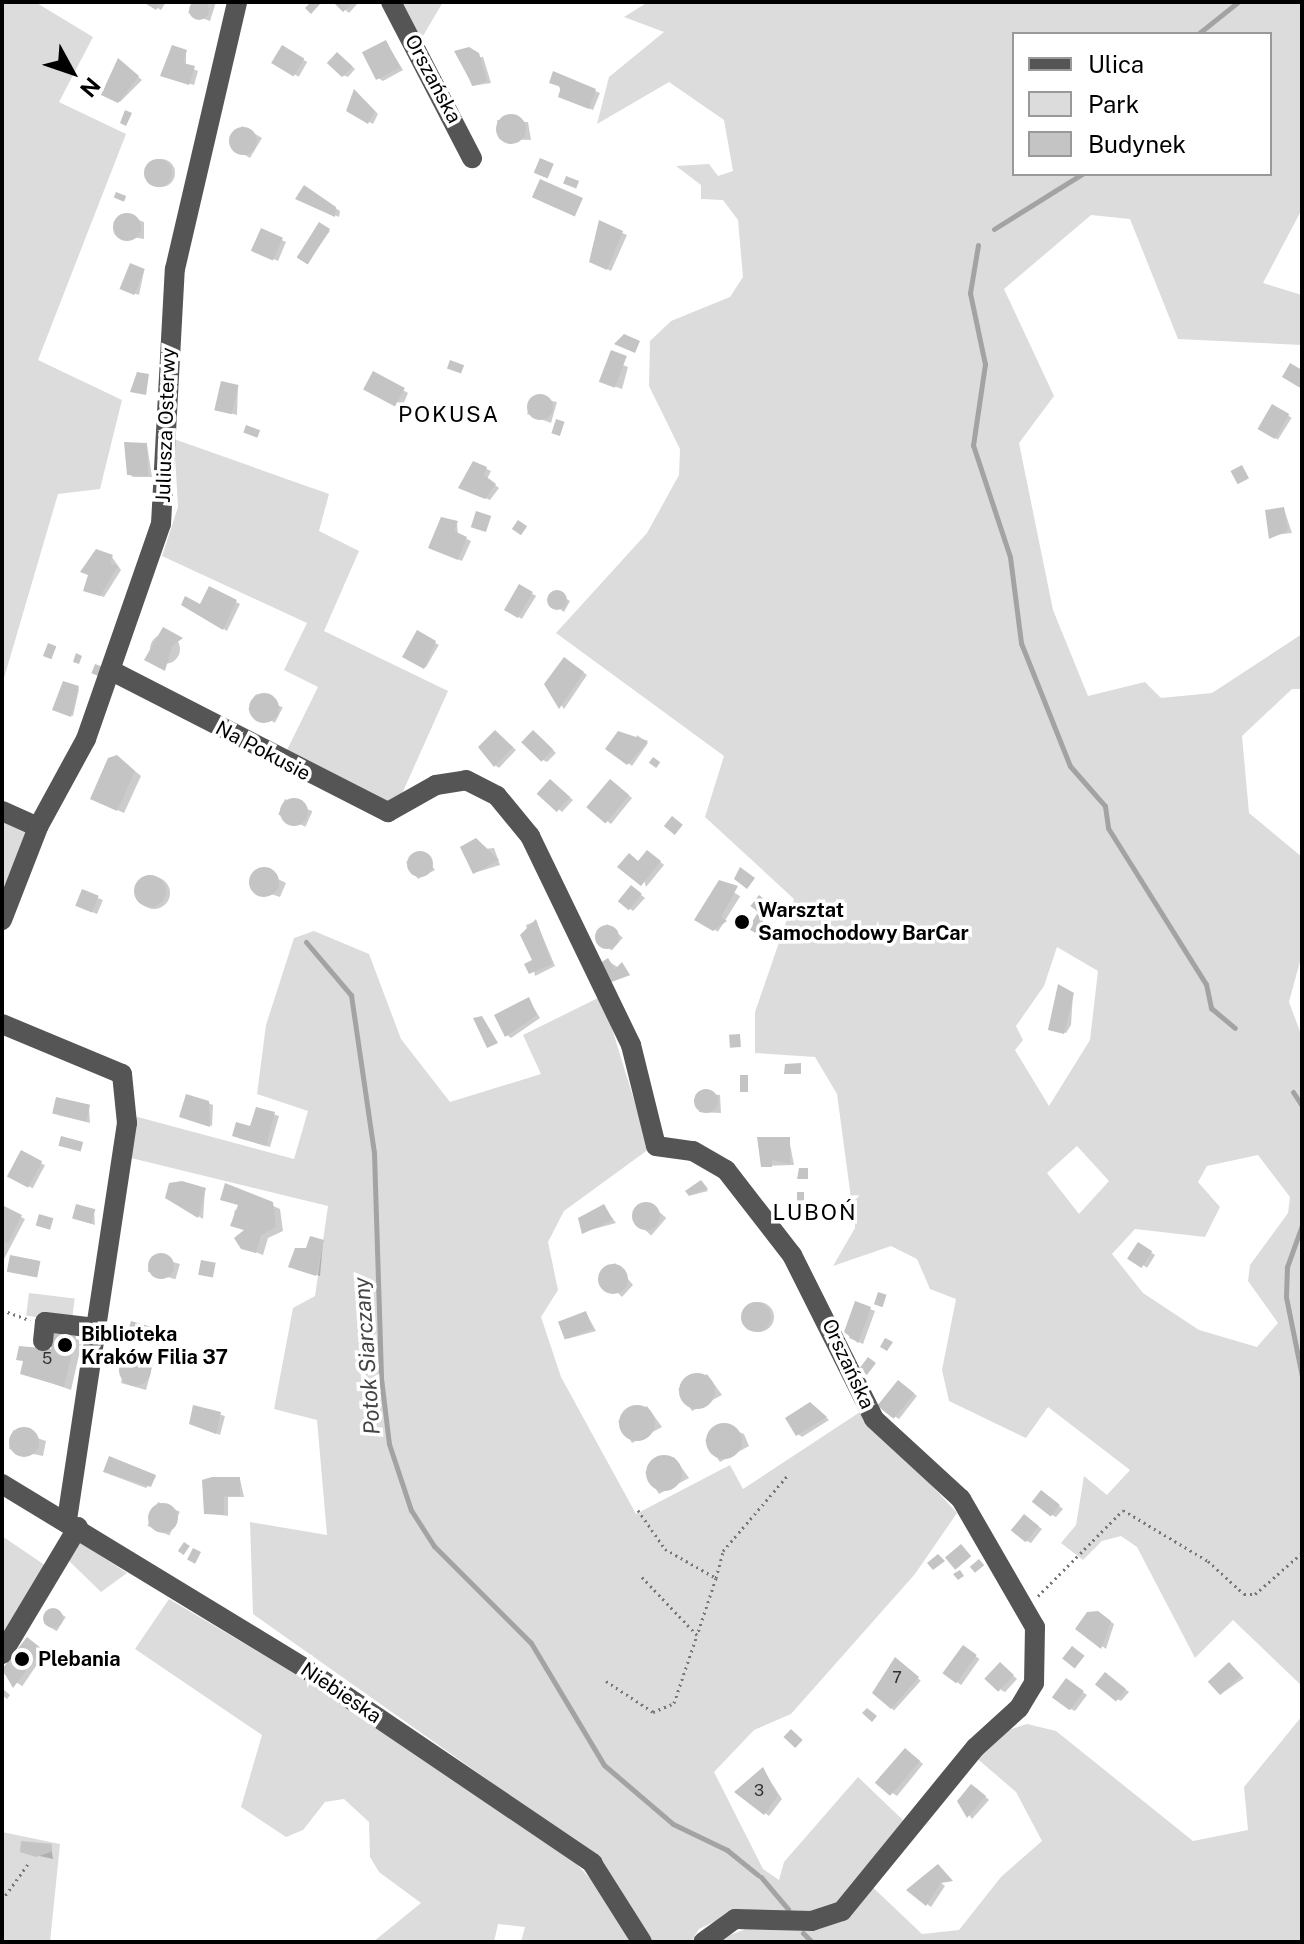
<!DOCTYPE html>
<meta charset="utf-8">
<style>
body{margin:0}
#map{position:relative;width:1304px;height:1944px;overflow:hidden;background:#fff;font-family:"Public Sans",sans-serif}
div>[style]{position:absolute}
.green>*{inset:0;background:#dcdcdc;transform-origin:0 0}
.shadow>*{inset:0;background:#0003;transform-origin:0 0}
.round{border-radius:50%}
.stream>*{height:5px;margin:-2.5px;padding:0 2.5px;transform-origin:2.5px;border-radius:2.5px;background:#a3a3a3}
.building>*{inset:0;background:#c4c4c4;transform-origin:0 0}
.path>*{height:3px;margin-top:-1.5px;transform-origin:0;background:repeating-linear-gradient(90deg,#777 0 2px,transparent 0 6px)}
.minor>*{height:20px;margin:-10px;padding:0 10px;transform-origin:10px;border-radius:10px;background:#555}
.dots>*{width:22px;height:22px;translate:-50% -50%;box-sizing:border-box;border:4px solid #fff;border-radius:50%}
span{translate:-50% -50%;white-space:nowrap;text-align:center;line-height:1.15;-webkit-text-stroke:7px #fff;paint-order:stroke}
.number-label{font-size:16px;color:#313131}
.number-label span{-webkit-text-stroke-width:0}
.street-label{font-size:20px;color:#000}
.poi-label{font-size:20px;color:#000;font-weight:700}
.left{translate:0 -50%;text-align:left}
.neighbourhood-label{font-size:22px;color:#000;letter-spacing:2px}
.water-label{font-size:22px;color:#444;font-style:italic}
.frame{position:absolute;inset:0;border:4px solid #000;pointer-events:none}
.legend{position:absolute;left:1012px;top:32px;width:260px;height:144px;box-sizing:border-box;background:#fff;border:2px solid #999;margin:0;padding:10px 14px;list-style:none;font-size:24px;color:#000}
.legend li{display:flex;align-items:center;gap:16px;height:40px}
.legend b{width:40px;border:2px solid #999}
.north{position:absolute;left:32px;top:32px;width:80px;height:80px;-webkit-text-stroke:6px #fff;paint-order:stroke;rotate:130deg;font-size:22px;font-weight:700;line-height:32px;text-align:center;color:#000}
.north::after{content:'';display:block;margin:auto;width:28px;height:36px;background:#000;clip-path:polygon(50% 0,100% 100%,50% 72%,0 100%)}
</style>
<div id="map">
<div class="green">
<i style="clip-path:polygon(2px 2px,35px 2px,93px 37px,59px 102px,126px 134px,38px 360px,122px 400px,100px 489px,58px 494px,2px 685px)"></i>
<i style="clip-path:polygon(397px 2px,443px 2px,420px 41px)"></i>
<i style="clip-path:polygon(evenodd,648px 2px,1302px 2px,1302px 209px,1263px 283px,1302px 295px,1302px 345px,1178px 339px,1130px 219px,1091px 215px,1004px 289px,1054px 396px,1019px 443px,1053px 610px,1088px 696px,1145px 682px,1161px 698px,1212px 693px,1302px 634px,1302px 689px,1292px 689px,1242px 736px,1249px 813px,1302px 857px,1302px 954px,1289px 1002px,1302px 1037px,1302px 1686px,1233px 1620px,1195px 1658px,1137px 1547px,1121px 1536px,1102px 1541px,1083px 1560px,1061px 1543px,1076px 1525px,1084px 1476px,1107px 1495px,1130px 1470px,1048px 1407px,1026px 1438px,949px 1401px,942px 1370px,956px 1299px,930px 1289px,917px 1259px,891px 1246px,833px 1266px,855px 1228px,837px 1094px,815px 1057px,755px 1053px,755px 1012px,794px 899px,705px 817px,724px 756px,556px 633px,647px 533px,679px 475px,680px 449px,649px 386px,650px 341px,671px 321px,730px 297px,743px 277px,738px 220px,723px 200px,701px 199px,701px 185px,676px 166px,709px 164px,718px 176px,733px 171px,724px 120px,669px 82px,597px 124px,609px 77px,664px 32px,624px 17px,648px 2px,1014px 34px,1270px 34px,1270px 174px,1014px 174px,1014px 34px,648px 2px,1057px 947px,1098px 971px,1090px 1040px,1049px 1106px,1015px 1050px,1023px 1040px,1016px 1026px,1044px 986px,1057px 947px,648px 2px,1077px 1146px,1109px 1181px,1079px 1214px,1047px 1173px,1077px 1146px,648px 2px,1258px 1155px,1290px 1197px,1288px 1213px,1250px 1265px,1248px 1281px,1278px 1323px,1257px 1347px,1199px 1330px,1143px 1293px,1112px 1254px,1135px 1229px,1205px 1237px,1220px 1207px,1198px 1182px,1207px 1166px,1258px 1155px)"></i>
<i style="clip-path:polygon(174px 439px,329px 494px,319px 531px,359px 551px,324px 631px,448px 691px,401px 796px,383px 805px,284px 756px,318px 687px,284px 670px,307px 623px,162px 556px,178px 507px)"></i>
<i style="clip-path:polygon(2px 819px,30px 832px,2px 904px)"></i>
<i style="clip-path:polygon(314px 931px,369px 954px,401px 1039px,450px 1102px,541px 1074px,523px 1035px,602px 996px,649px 1149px,564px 1211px,548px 1242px,558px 1290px,541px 1317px,561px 1377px,636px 1514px,730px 1465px,743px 1489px,863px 1410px,957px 1513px,915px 1574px,791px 1714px,754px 1730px,714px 1772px,763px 1869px,779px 1880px,784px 1862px,858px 1777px,905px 1822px,863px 1878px,922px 1934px,959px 1930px,1001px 1877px,1042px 1841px,1016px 1792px,973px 1755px,1002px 1732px,1027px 1724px,1056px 1731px,1193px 1841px,1248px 1830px,1244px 1787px,1302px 1716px,1302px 1942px,712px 1942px,751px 1927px,737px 1911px,699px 1929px,691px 1942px,651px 1942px,597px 1857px,253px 1614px,250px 1522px,327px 1535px,317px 1420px,274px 1409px,293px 1308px,315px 1296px,328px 1206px,127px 1157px,134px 1116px,294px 1159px,308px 1111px,257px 1094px,266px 1025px,294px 938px)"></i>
<i style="left:29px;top:1293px;width:46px;height:23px;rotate:7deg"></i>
<i style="clip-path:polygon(2px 1536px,49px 1568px,9px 1638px,2px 1627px)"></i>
<i style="clip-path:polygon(78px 1541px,127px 1573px,101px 1592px,66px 1558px)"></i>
<i style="clip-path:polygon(169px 1599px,348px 1705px,573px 1860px,606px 1896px,630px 1942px,521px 1942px,525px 1927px,498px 1924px,494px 1942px,373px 1942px,421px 1903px,379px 1872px,370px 1857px,369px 1822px,344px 1799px,325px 1802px,303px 1830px,286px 1837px,241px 1807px,262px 1735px,135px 1649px)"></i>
<i style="clip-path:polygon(2px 1832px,60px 1844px,50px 1942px,2px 1942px)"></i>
</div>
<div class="shadow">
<i style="clip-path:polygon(146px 2px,166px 2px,161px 10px)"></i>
<i style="clip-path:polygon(194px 2px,216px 2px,210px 21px,188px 13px)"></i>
<i style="clip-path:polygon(336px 2px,359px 2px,349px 13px)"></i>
<i style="clip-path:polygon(386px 42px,403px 70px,383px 81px,378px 78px)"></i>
<i style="left:283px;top:48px;width:28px;height:17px;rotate:30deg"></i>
<i style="clip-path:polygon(186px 51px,186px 66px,198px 71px,194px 85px,165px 76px)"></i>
<i style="clip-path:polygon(342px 57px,355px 69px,348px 77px,343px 75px)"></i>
<i style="clip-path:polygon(483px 57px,491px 83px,472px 86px,461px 58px)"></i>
<i style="clip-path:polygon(119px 61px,142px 80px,120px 102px,104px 94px)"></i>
<i style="clip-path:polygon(554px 74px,600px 93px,593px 110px,564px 99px)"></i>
<i style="clip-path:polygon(355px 91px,378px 114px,373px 124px,348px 110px)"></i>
<i style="clip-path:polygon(497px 120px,528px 122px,531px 140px,499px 139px)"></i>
<i style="clip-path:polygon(242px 126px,262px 138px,250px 158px,233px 148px)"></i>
<i class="round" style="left:147px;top:159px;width:28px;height:28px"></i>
<i style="clip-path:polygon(305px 188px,340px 211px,339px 217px,298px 198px)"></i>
<i style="clip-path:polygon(121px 214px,144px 222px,144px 239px,114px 234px)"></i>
<i style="clip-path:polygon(600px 223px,627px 235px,611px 271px,595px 263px)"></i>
<i style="left:320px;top:224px;width:12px;height:40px;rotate:35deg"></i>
<i style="clip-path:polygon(262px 231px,286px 242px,278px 261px,258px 252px)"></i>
<i style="clip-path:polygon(144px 271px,139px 295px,126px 290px)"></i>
<i style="clip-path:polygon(610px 360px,628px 367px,622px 389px,608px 384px)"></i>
<i style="clip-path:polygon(374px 373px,408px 393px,402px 407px,367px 389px)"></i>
<i style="clip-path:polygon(238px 387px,237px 415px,215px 409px)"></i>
<i style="clip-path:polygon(533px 397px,557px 402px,551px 423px,527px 414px)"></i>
<i style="left:1273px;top:406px;width:22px;height:26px;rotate:32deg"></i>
<i style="clip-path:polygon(147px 445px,152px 477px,133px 477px,129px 474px)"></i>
<i style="clip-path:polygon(474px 463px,491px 471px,487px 479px,499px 488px,490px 500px,465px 490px)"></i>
<i style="clip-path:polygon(1284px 509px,1292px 533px,1274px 535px)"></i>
<i style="clip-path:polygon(457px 523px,458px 535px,471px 541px,462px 561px,435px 549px)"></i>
<i style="clip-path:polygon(112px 557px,121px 570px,104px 597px,89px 592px)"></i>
<i style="left:520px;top:586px;width:19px;height:27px;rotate:32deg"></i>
<i style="clip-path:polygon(209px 589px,240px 604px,227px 631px,198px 612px)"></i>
<i style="clip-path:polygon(555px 592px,570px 601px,564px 612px,547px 599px)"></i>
<i style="left:418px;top:633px;width:24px;height:26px;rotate:30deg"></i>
<i class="round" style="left:150px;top:634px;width:30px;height:30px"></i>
<i style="clip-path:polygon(569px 662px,587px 675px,564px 709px,546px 684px)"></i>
<i style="clip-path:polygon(64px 683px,79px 689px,73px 716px,54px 709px)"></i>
<i style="left:256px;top:694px;width:30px;height:17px;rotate:27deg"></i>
<i style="clip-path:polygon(499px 735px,516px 750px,499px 768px,495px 765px)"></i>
<i style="clip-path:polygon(538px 735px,556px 753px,547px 762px,543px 760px)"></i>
<i style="clip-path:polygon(637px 735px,648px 743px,632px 766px,628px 763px)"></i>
<i style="clip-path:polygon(124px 762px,141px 776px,124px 813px,100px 802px)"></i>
<i style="clip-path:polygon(554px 784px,573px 800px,562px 812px,540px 793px)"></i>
<i style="clip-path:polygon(615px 784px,632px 798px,611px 824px,589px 807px)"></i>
<i style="left:285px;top:799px;width:30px;height:17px;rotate:24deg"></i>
<i style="clip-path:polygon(494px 848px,500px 865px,474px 873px,484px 849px)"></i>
<i style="clip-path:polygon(423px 853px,435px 870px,418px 879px,406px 862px)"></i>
<i style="clip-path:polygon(652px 855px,664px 865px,646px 887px,639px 863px)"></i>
<i style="clip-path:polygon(258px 869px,286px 883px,280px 897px,250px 887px)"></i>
<i class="round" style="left:138px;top:877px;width:32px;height:32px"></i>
<i style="left:719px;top:883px;width:25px;height:42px;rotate:32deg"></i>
<i style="clip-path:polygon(635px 890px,645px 898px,633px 911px,629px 908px)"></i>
<i style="clip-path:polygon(83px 892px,103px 900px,97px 914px,82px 908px)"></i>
<i style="clip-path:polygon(740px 916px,753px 925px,758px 917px,765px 921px,758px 932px,736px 922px)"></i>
<i style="clip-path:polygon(536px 921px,555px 966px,535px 976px,526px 925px)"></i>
<i style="left:607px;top:924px;width:21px;height:17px;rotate:41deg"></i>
<i style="clip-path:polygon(608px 961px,630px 975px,610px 982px)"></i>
<i style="clip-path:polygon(1073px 994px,1071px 1025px,1066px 1033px,1051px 1030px)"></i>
<i style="clip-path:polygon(529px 1000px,540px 1018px,511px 1038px,507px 1035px)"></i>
<i style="clip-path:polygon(698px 1093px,720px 1095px,721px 1113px,699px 1112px)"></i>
<i style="clip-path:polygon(208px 1103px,213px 1105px,212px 1126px,207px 1124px)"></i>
<i style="clip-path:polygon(89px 1107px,90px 1123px,58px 1115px)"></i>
<i style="clip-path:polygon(257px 1109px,279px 1116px,270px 1147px,238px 1138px,252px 1128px)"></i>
<i style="clip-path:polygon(789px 1139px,794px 1165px,762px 1166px)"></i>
<i style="left:22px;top:1153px;width:26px;height:26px;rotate:28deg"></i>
<i style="clip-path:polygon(701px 1183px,708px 1191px,692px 1195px)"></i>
<i style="clip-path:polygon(226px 1185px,280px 1209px,283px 1231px,268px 1238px,263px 1255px,242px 1247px,246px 1231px,232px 1225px,235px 1210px,252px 1209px)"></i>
<i style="clip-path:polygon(205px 1190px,203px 1219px,167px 1197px)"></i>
<i style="left:649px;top:1203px;width:23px;height:23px;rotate:41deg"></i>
<i style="clip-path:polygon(2px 1207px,25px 1219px,4px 1259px,2px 1258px)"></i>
<i style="clip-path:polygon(604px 1207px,616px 1223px,583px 1232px,580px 1226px)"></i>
<i style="clip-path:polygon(94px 1211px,95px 1225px,79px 1220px)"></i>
<i style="clip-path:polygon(323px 1242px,320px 1276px,295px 1269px)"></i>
<i style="left:1139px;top:1245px;width:19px;height:15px;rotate:32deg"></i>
<i style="left:152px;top:1256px;width:29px;height:16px;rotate:16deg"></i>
<i style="clip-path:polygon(615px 1263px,633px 1285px,622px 1297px,599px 1274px)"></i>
<i class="round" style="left:744px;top:1302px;width:30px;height:30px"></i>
<i style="clip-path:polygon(857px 1304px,875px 1311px,863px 1344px,849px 1338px)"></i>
<i style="clip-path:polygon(586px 1313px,596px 1331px,567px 1339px)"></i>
<i style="clip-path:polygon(75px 1338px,82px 1342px,71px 1390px,23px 1373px,28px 1347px,52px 1351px)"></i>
<i style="clip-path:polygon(127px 1356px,154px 1360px,146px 1390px,121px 1383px)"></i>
<i style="clip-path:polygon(707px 1374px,722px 1395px,692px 1411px,678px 1389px)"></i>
<i style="clip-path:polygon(903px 1385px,917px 1396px,899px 1419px,894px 1416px)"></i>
<i style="clip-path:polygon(647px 1406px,662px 1427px,632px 1443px,618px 1421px)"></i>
<i style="clip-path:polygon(815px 1407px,829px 1420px,802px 1437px,798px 1434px)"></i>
<i style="clip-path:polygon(195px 1408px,225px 1416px,220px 1435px,196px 1426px)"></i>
<i style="clip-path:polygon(724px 1426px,744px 1434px,749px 1446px,720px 1462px,705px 1440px)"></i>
<i style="clip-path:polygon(13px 1430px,46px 1441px,43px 1456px,9px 1449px)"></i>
<i style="clip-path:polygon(674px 1457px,689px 1478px,659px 1494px,645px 1472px)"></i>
<i style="clip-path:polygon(110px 1459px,156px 1477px,146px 1488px,109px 1474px)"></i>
<i style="clip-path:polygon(240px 1479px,244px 1497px,228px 1497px,228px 1516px,206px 1513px)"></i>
<i style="clip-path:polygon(1045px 1495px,1063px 1509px,1056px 1517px,1052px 1515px)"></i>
<i style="left:158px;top:1502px;width:24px;height:26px;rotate:24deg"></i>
<i style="clip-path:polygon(1029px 1519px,1042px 1529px,1031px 1543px,1027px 1541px)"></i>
<i style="left:53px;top:1609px;width:15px;height:17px;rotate:32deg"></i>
<i style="clip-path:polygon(1103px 1616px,1114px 1624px,1106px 1649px,1077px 1628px)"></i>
<i style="left:27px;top:1640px;width:22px;height:41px;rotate:34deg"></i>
<i style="left:964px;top:1648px;width:19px;height:32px;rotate:35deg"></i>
<i style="left:900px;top:1662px;width:28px;height:40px;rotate:42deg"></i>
<i style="clip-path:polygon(1229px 1664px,1244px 1678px,1221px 1694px,1219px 1693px)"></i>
<i style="clip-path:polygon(1004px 1667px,1017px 1679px,1005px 1692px,1001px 1690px)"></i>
<i style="clip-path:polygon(1110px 1677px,1129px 1692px,1121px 1701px,1117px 1699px)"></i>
<i style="clip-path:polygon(1067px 1681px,1087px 1695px,1075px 1711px,1071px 1709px)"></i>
<i style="clip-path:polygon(2px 1688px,10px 1695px,7px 1699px,2px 1695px)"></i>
<i style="clip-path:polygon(910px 1753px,923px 1764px,897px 1796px,879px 1784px)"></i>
<i style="clip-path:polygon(763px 1770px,782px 1799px,769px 1816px,737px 1792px)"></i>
<i style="clip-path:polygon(976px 1788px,989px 1800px,972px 1819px,959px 1801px)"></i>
<i style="clip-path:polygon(51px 1846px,53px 1859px,26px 1853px)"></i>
<i style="clip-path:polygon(930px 1874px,945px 1886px,931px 1907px,909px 1890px)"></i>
</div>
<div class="stream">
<i style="left:1198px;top:34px;width:51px;rotate:-38.7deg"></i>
<i style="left:994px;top:229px;width:104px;rotate:-32deg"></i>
<i style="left:978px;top:245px;width:49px;rotate:99.5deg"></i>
<i style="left:970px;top:293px;width:73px;rotate:78.1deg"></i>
<i style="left:985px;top:364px;width:82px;rotate:98.4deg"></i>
<i style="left:973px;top:445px;width:118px;rotate:71.7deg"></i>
<i style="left:1010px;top:557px;width:87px;rotate:82.7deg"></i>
<i style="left:1021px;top:643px;width:132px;rotate:68.3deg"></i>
<i style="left:1070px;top:766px;width:53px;rotate:48.8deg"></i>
<i style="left:1105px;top:806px;width:22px;rotate:82deg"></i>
<i style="left:1108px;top:828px;width:184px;rotate:57.9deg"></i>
<i style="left:1206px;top:984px;width:25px;rotate:78deg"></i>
<i style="left:1211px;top:1008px;width:31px;rotate:40deg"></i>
<i style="left:306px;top:942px;width:70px;rotate:49.7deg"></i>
<i style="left:351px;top:995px;width:160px;rotate:81.7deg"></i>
<i style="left:374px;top:1153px;width:225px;rotate:88.2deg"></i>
<i style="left:381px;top:1378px;width:66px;rotate:83.1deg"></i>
<i style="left:389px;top:1444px;width:70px;rotate:71.6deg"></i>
<i style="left:411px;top:1510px;width:43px;rotate:57.4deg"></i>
<i style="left:434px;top:1546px;width:137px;rotate:45deg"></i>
<i style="left:531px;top:1643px;width:142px;rotate:59.1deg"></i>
<i style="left:604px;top:1765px;width:91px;rotate:40.5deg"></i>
<i style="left:673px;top:1824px;width:60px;rotate:25.7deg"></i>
<i style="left:727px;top:1850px;width:40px;rotate:39deg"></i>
<i style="left:1293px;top:1092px;width:17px;rotate:57deg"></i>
<i style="left:1302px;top:1225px;width:45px;rotate:109.7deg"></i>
<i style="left:1287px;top:1267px;width:30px;rotate:92deg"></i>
<i style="left:1286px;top:1297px;width:81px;rotate:78.6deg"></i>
<i style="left:761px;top:1877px;width:42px;rotate:49.8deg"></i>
<i style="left:803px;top:1933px;width:13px;rotate:45deg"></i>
</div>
<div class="building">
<i class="round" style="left:189px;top:0;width:20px;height:20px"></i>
<i style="clip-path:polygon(143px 2px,161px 2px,156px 10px)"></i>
<i style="clip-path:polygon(311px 2px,320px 4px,311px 14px,305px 8px)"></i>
<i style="clip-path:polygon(333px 2px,353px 2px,343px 12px)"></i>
<i style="left:386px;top:40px;width:31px;height:27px;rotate:63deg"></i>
<i style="clip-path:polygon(172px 45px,187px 50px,183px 63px,195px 66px,189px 85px,160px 76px)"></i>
<i style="left:282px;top:45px;width:26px;height:21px;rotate:31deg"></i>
<i style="clip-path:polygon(469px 47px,479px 53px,487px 81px,473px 86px,454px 51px)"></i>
<i style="left:337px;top:52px;width:21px;height:15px;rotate:43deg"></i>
<i style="clip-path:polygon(118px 58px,139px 76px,118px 103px,101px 95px)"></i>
<i style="clip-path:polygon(553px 71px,596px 89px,589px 109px,558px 97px,561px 87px,549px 83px)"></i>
<i style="clip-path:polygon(354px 89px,375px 111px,368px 124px,346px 111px)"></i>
<i style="clip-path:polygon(125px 110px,132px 113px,126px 126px,120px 123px)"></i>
<i class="round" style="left:496px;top:114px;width:30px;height:30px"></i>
<i class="round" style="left:229px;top:127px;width:28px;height:28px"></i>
<i style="left:540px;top:158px;width:15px;height:16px;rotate:23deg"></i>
<i class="round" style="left:144px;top:159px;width:28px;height:28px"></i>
<i style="left:566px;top:176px;width:14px;height:8px;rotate:21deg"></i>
<i style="left:540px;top:179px;width:47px;height:20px;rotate:24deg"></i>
<i style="clip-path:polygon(304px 185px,336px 207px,335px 217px,295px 199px)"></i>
<i style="left:116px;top:192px;width:11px;height:6px;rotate:22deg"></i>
<i class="round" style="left:113px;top:213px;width:28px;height:28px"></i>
<i style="clip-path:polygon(599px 220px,623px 231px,607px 270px,589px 262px)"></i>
<i style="left:319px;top:222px;width:13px;height:42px;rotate:32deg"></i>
<i style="left:261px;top:228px;width:24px;height:25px;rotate:24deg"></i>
<i style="left:130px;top:263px;width:16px;height:28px;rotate:22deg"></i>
<i style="clip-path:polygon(624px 334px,640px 341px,635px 353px,614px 344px)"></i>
<i style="left:611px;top:350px;width:17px;height:34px;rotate:21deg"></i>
<i style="left:450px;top:360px;width:15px;height:9px;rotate:20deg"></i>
<i style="clip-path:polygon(1290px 363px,1302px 370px,1302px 389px,1282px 377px)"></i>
<i style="left:373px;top:371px;width:36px;height:21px;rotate:28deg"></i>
<i style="clip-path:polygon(137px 372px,149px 374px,146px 395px,130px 392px)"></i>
<i style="left:221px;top:381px;width:18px;height:30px;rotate:13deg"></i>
<i class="round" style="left:527px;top:394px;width:26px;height:26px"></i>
<i style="left:1272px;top:404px;width:20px;height:29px;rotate:30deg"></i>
<i style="left:556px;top:419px;width:9px;height:15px;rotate:18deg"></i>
<i style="left:246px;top:425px;width:15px;height:8px;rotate:20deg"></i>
<i style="clip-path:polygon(124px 442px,147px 443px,148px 476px,127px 475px)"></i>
<i style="clip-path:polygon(473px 461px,487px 467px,484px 475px,496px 484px,485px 499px,458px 488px)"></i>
<i style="left:1242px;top:465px;width:15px;height:13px;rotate:62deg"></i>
<i style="clip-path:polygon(1284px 507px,1288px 531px,1269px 539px,1265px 510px)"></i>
<i style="left:476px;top:511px;width:16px;height:17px;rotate:18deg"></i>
<i style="clip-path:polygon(441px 517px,458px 521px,454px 531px,467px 537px,458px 560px,428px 548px)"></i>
<i style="left:518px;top:520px;width:11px;height:11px;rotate:34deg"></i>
<i style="clip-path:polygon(96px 549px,113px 555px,110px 563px,118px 566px,100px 596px,83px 591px,88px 575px,80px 572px)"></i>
<i style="left:519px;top:584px;width:16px;height:30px;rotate:30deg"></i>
<i style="clip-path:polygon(209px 586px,237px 600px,223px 630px,181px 605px,185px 596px,200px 604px)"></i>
<i class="round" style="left:547px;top:590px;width:20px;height:20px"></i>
<i style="clip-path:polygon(163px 627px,183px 638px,172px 646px,165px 671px,144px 660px)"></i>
<i style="clip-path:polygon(417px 630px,436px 641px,424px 669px,402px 657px)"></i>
<i style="left:48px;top:643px;width:9px;height:14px;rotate:21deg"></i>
<i style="clip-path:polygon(76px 653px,82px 656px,79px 664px,73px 662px)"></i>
<i style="clip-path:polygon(564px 657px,584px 672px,559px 709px,544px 684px)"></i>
<i style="left:95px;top:664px;width:9px;height:10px;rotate:21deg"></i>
<i style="clip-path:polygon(63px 681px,79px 686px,71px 717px,52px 710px)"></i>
<i class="round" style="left:249px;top:693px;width:30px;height:30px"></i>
<i style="clip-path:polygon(495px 730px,513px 747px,494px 767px,478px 747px)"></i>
<i style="left:533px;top:730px;width:28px;height:17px;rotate:44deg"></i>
<i style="clip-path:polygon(618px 731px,648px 741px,627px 765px,605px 749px)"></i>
<i style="clip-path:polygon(117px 755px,135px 771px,117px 811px,90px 799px,108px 758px)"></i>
<i style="left:653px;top:757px;width:9px;height:7px;rotate:36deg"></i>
<i style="left:550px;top:779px;width:27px;height:20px;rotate:42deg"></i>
<i style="left:610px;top:779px;width:25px;height:37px;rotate:40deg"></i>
<i class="round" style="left:280px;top:798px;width:28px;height:28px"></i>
<i style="left:672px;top:816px;width:14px;height:13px;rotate:39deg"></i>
<i style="clip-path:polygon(476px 838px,499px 860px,473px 874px,460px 847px)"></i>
<i style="clip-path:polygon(647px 850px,661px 861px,641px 886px,617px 867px,629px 853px,638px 861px)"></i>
<i class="round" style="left:407px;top:851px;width:26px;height:26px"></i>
<i style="clip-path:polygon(740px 867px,755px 878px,747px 889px,734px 879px)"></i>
<i class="round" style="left:249px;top:867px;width:30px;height:30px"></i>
<i class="round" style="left:134px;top:875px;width:32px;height:32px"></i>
<i style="clip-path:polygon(719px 880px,738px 886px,721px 917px,727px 921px,713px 931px,694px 920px)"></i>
<i style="left:631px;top:885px;width:14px;height:21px;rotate:39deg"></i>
<i style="left:82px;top:889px;width:18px;height:18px;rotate:22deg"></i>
<i style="left:759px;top:895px;width:11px;height:14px;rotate:38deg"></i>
<i style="left:739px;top:913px;width:14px;height:11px;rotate:36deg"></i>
<i style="left:757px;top:914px;width:9px;height:17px;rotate:32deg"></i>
<i style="clip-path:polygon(536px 919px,552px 964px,529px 974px,524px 964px,532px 960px,520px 935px)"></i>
<i class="round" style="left:595px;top:925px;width:24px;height:24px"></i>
<i style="clip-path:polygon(608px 958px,615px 969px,622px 962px,630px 975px,609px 983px,597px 965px)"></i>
<i style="clip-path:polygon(1058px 984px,1074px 993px,1064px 1034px,1048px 1030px)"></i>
<i style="clip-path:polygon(529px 997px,537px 1015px,505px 1037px,494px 1015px)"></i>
<i style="clip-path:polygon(482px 1016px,498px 1043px,487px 1048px,473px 1018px)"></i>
<i style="left:740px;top:1034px;width:13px;height:11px;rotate:86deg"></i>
<i style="clip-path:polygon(801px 1063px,801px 1074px,784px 1074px,785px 1064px)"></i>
<i style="left:740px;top:1075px;width:8px;height:17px"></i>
<i class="round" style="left:694px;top:1089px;width:24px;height:24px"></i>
<i style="clip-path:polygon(186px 1094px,209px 1101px,210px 1127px,179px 1117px)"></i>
<i style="left:56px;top:1097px;width:35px;height:17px;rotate:13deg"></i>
<i style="clip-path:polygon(256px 1107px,275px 1112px,266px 1146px,232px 1136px,236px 1122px,250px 1126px)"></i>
<i style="left:61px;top:1136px;width:23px;height:10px;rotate:15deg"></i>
<i style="clip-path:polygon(757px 1137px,790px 1137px,790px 1164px,772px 1160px,772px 1167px,761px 1167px)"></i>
<i style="left:21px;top:1150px;width:24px;height:30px;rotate:28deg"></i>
<i style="clip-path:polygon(799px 1168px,808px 1168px,808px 1179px,797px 1179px)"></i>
<i style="clip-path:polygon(701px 1180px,708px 1189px,689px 1196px,685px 1191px)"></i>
<i style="clip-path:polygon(182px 1181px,206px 1188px,198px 1218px,165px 1198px,169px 1183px)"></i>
<i style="clip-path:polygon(225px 1183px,273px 1202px,276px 1227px,261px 1235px,256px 1253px,241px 1249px,234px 1238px,244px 1230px,230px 1226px,238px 1205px,220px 1200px)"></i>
<i style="left:797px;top:1192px;width:7px;height:14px"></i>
<i class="round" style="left:632px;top:1202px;width:28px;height:28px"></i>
<i style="left:76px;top:1204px;width:20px;height:15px;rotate:15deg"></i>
<i style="clip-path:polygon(604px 1204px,613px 1220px,582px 1234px,578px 1218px)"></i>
<i style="clip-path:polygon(2px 1205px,22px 1215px,8px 1243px,2px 1240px)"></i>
<i style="left:39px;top:1214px;width:15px;height:12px;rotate:16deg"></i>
<i style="clip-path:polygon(310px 1236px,324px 1240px,316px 1276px,288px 1267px,295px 1248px,306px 1248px)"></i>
<i style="left:1138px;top:1242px;width:17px;height:20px;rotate:33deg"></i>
<i class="round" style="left:148px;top:1253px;width:26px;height:26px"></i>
<i style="left:10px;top:1255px;width:31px;height:17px;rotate:11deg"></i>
<i style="left:201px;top:1260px;width:15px;height:15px;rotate:11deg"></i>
<i class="round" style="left:598px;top:1264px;width:30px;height:30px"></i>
<i style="left:878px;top:1292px;width:9px;height:13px;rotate:18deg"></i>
<i style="clip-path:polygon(855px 1301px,871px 1307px,858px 1343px,844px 1332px)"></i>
<i class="round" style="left:741px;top:1302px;width:30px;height:30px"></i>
<i style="left:586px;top:1311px;width:19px;height:30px;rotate:69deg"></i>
<i style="left:131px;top:1321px;width:26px;height:16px;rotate:16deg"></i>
<i style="clip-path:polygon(54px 1331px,76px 1336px,64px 1387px,20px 1374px,23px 1361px,16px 1360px,19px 1346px,51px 1349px)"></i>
<i style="clip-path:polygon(885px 1338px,893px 1342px,887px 1351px,880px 1347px)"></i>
<i class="round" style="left:119px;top:1354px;width:32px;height:32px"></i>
<i style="left:868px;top:1357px;width:10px;height:15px;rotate:37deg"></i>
<i class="round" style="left:679px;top:1373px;width:36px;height:36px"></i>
<i style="left:898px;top:1380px;width:21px;height:33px;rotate:39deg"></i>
<i style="clip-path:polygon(810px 1402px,827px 1417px,796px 1436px,785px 1418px)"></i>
<i style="clip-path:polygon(193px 1405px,221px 1412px,216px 1434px,189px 1424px)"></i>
<i class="round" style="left:619px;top:1405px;width:36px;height:36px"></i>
<i class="round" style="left:706px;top:1423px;width:36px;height:36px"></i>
<i class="round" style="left:9px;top:1427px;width:30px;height:30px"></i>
<i class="round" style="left:646px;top:1455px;width:36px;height:36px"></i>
<i style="clip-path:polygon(109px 1456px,156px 1475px,151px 1487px,103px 1472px)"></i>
<i style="clip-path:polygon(212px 1477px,240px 1477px,240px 1496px,224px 1496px,224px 1515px,204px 1514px,202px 1480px)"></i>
<i style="left:1041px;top:1490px;width:24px;height:15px;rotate:38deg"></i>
<i class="round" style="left:148px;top:1503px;width:30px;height:30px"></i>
<i style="left:1024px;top:1514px;width:19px;height:21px;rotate:39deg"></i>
<i style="left:184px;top:1542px;width:7px;height:11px;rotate:34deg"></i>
<i style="left:961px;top:1544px;width:16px;height:21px;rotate:50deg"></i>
<i style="left:193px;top:1548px;width:9px;height:13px;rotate:27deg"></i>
<i style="clip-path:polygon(938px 1554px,945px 1561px,933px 1570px,927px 1563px)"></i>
<i style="left:979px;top:1559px;width:8px;height:12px;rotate:50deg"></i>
<i style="clip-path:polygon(960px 1570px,964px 1576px,958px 1580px,953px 1574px)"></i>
<i class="round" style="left:43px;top:1608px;width:20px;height:20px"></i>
<i style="clip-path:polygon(1098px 1611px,1111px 1621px,1101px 1649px,1075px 1629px,1087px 1612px)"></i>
<i style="clip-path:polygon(27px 1637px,42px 1649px,13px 1688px,2px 1669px)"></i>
<i style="left:963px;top:1645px;width:17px;height:35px;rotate:36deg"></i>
<i style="left:1072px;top:1646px;width:16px;height:16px;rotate:38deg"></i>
<i style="clip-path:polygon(895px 1657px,919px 1677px,891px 1709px,872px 1693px)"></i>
<i style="left:1000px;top:1662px;width:19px;height:23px;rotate:43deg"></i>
<i style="left:1229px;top:1662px;width:18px;height:29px;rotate:47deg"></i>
<i style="left:1105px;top:1672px;width:27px;height:16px;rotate:39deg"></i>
<i style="left:1066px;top:1678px;width:22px;height:24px;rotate:36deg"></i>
<i style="clip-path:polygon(867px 1708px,877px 1716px,872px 1722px,862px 1713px)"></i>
<i style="left:791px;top:1729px;width:16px;height:11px;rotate:43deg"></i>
<i style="left:905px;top:1748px;width:20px;height:46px;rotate:41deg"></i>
<i style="clip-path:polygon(763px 1767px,778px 1796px,764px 1815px,734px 1792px)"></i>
<i style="clip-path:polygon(971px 1784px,986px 1796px,967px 1818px,957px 1801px)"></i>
<i style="clip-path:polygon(21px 1841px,52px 1844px,51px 1852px,36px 1857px,20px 1852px)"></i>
<i style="clip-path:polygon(938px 1864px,953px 1881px,941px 1883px,926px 1906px,906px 1890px)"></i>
</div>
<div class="path">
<i style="left:2px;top:1310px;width:30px;rotate:20deg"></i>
<i style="left:638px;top:1510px;width:47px;rotate:55.3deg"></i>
<i style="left:665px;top:1549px;width:59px;rotate:29.6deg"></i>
<i style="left:716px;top:1578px;width:60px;rotate:108.4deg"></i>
<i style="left:697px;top:1635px;width:81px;rotate:-133.5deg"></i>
<i style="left:716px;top:1578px;width:28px;rotate:-75deg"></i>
<i style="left:723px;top:1551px;width:99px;rotate:-49.5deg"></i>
<i style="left:1038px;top:1596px;width:121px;rotate:-45.3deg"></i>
<i style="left:1123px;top:1510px;width:99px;rotate:31deg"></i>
<i style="left:1208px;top:1561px;width:49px;rotate:42.5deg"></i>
<i style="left:1244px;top:1594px;width:11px"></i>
<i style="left:1255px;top:1594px;width:62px;rotate:-41.1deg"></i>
<i style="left:606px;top:1681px;width:56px;rotate:33.4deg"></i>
<i style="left:653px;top:1712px;width:23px;rotate:-23deg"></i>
<i style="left:674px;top:1703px;width:72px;rotate:-71.3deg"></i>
<i style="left:2px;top:1900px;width:44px;rotate:-54.2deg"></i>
</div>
<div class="minor">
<i style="left:391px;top:2px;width:176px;rotate:62.6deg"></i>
<i style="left:112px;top:671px;width:310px;rotate:27.1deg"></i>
<i style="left:388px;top:812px;width:55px;rotate:-29.4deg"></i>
<i style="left:436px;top:785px;width:30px;rotate:-9deg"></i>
<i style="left:466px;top:780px;width:35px;rotate:27deg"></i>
<i style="left:497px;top:796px;width:52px;rotate:50.5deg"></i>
<i style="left:530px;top:836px;width:232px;rotate:64.2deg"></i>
<i style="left:631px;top:1045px;width:104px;rotate:76.1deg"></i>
<i style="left:656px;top:1146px;width:37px;rotate:8deg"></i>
<i style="left:693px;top:1151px;width:38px;rotate:30deg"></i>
<i style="left:726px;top:1170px;width:108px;rotate:52.2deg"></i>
<i style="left:792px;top:1255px;width:183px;rotate:63.4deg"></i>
<i style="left:874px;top:1419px;width:118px;rotate:42.6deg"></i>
<i style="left:961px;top:1499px;width:148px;rotate:60deg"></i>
<i style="left:1035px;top:1627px;width:56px;rotate:91deg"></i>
<i style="left:1034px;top:1683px;width:29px;rotate:121deg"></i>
<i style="left:1019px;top:1708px;width:59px;rotate:137.7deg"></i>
<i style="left:975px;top:1748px;width:210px;rotate:129.2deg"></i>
<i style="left:842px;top:1911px;width:32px;rotate:162deg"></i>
<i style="left:812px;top:1921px;width:77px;rotate:-178.5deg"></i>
<i style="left:735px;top:1919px;width:39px;rotate:144deg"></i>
<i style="left:2px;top:811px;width:39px;rotate:24deg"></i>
<i style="left:2px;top:920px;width:100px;rotate:-68.8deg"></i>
<i style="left:38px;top:827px;width:100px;rotate:-61.4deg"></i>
<i style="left:86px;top:739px;width:228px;rotate:-70.8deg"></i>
<i style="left:161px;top:524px;width:255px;rotate:-86.9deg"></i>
<i style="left:175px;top:269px;width:274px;rotate:-76.9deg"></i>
<i style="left:2px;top:1024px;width:130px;rotate:22.6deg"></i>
<i style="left:122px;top:1074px;width:49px;rotate:84.2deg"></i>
<i style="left:127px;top:1123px;width:402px;rotate:98.6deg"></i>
<i style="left:43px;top:1341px;width:19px;rotate:-84deg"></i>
<i style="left:45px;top:1322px;width:51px;rotate:6.7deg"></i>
<i style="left:2px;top:1484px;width:356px;rotate:31.3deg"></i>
<i style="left:306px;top:1669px;width:346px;rotate:34.1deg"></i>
<i style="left:592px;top:1863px;width:93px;rotate:57.7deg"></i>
<i style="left:2px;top:1654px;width:148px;rotate:-59.1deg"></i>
</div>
<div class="dots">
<i style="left:742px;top:922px;background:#000"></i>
<i style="left:65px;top:1345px;background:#000"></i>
<i style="left:22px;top:1659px;background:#000"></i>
</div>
<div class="number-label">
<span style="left:47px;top:1359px">5</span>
<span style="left:897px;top:1678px">7</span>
<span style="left:759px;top:1791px">3</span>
</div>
<div class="street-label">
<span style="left:433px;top:79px;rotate:62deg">Orszańska</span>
<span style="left:166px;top:425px;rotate:-88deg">Juliusza Osterwy</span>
<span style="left:263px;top:751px;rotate:28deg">Na Pokusie</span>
<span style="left:848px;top:1364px;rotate:65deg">Orszańska</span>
<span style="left:341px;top:1693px;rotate:34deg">Niebieska</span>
</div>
<div class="poi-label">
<span class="left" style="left:758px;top:922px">Warsztat<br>Samochodowy BarCar</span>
<span class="left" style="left:81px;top:1346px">Biblioteka<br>Kraków Filia 37</span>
<span class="left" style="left:38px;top:1659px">Plebania</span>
</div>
<div class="neighbourhood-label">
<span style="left:449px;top:415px">POKUSA</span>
<span style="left:815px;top:1213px">LUBOŃ</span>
</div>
<div class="water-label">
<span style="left:367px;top:1356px;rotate:-94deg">Potok Siarczany</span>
</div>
<div class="frame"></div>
<ul class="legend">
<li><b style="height:10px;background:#555"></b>Ulica</li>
<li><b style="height:22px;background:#dcdcdc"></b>Park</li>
<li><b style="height:22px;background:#c4c4c4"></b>Budynek</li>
</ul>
<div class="north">N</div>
</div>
